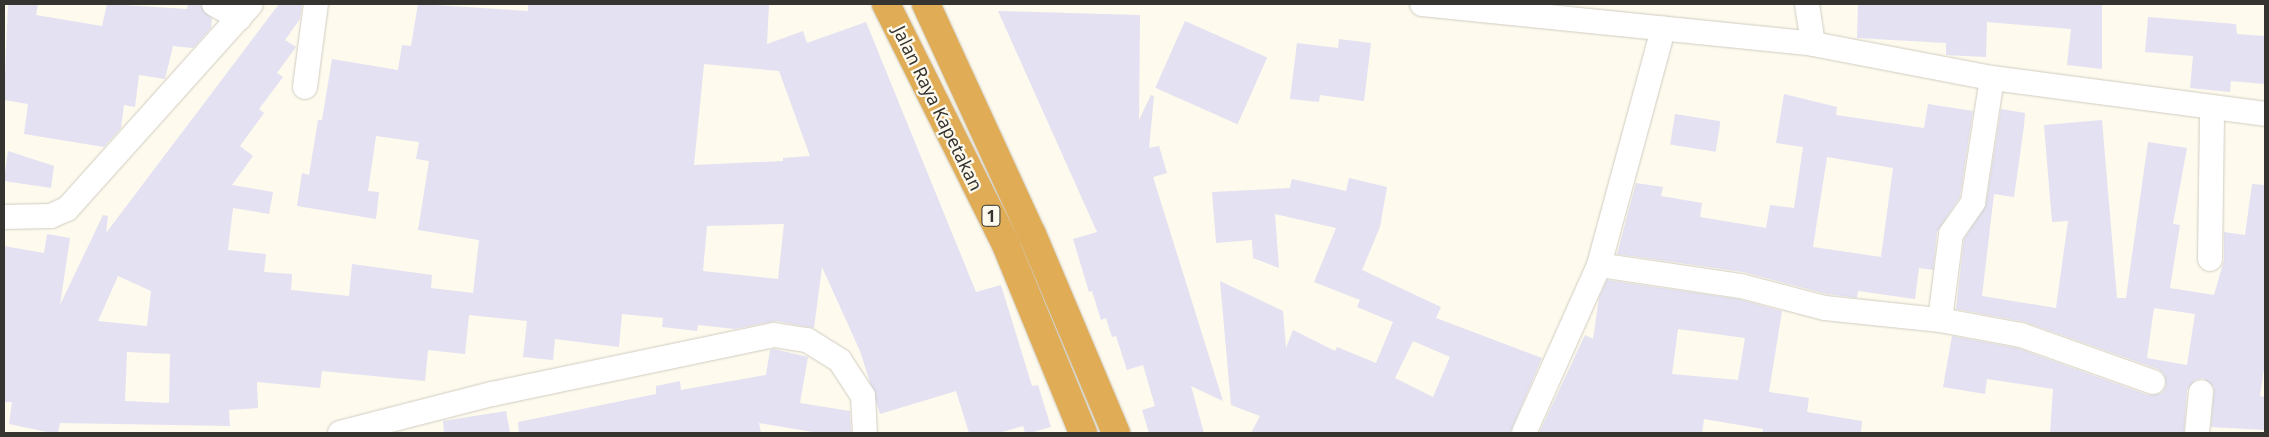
<!DOCTYPE html>
<style>
body{margin:0}
#map{position:relative;width:2269px;height:437px;overflow:hidden;background:#fefaee;font-family:"Noto Sans",sans-serif}
div>[style]{position:absolute}
.building>*{inset:0;background:#e3e1f2;transform-origin:0 0}
.roads{filter:drop-shadow(0 0 1px #d0ccc1) drop-shadow(0 0 1px #d0ccc1)}
.minor>*{height:24px;margin:-12px;padding:0 12px;transform-origin:12px;border-radius:12px;background:#fff}
.trunk>*{height:28px;margin:-14px;padding:0 14px;transform-origin:14px;border-radius:14px;background:#e0ac56}
span{translate:-50% -50%;white-space:nowrap;text-align:center;line-height:1.15;-webkit-text-stroke:4.5px #fefaee;paint-order:stroke}
.shield-label span{padding:1px 4px;background:#fefaee;border:1px solid;border-radius:4px;-webkit-text-stroke-width:0}
.shield-label{font-size:16px;color:#363430;font-weight:700}
.street-label{font-size:18px;color:#363430}
.frame{position:absolute;inset:0;border:5px solid #363430;pointer-events:none}
</style>
<div id="map">
<div class="building">
<i style="clip-path:polygon(8px 4px,38px 4px,36px 15px,102px 26px,107px 4px,187px 9px,188px 4px,200px 4px,212px 19px,211px 28px,193px 48px,173px 46px,165px 79px,139px 75px,135px 107px,124px 105px,121px 128px,104px 147px,24px 134px,28px 104px,4px 100px)"></i>
<i style="clip-path:polygon(evenodd,279px 4px,302px 4px,300px 19px,285px 40px,296px 47px,277px 73px,283px 77px,259px 109px,264px 113px,240px 146px,253px 156px,232px 185px,273px 192px,269px 214px,233px 208px,228px 250px,266px 254px,264px 272px,292px 274px,291px 290px,349px 296px,352px 264px,432px 275px,431px 288px,473px 293px,479px 240px,418px 230px,429px 161px,416px 159px,419px 142px,376px 136px,368px 191px,379px 192px,376px 219px,297px 206px,302px 173px,309px 175px,318px 120px,322px 120px,332px 59px,398px 70px,402px 45px,411px 46px,418px 4px,528px 11px,528px 5px,559px 4px,769px 4px,767px 44px,803px 31px,807px 43px,866px 22px,976px 292px,1001px 285px,1032px 386px,1038px 385px,1051px 427px,1030px 433px,1025px 433px,1023px 426px,998px 433px,969px 433px,956px 391px,880px 414px,860px 351px,822px 267px,814px 328px,776px 321px,735px 329px,698px 325px,697px 331px,662px 327px,663px 318px,622px 314px,619px 347px,555px 339px,553px 360px,523px 357px,527px 321px,469px 315px,465px 354px,428px 350px,425px 381px,322px 371px,320px 388px,257px 382px,258px 408px,229px 410px,230px 426px,60px 423px,58px 433px,52px 433px,9px 424px,12px 402px,4px 402px,4px 246px,44px 253px,47px 234px,70px 238px,60px 305px,103px 215px,108px 216px,106px 233px,279px 4px,704px 64px,779px 71px,810px 156px,783px 158px,783px 161px,694px 165px,704px 64px,279px 4px,784px 224px,778px 279px,703px 271px,707px 226px,784px 224px,279px 4px,118px 276px,151px 291px,147px 326px,98px 321px,118px 276px,279px 4px,127px 352px,170px 354px,169px 403px,125px 401px,127px 352px)"></i>
<i style="clip-path:polygon(1858px 4px,2102px 4px,2102px 69px,2067px 65px,2071px 29px,1987px 22px,1986px 57px,1946px 55px,1946px 43px,1857px 38px)"></i>
<i style="clip-path:polygon(998px 11px,1140px 15px,1139px 120px,1151px 95px,1154px 96px,1149px 148px,1159px 146px,1167px 173px,1153px 177px,1223px 401px,1191px 386px,1204px 433px,1149px 433px,1142px 410px,1155px 406px,1143px 365px,1127px 370px,1116px 336px,1112px 337px,1106px 318px,1101px 320px,1092px 291px,1089px 292px,1073px 239px,1097px 232px)"></i>
<i style="clip-path:polygon(2148px 17px,2236px 24px,2237px 34px,2265px 36px,2265px 84px,2231px 81px,2230px 92px,2190px 88px,2193px 56px,2145px 52px)"></i>
<i style="left:1185px;top:21px;width:90px;height:73px;rotate:24deg"></i>
<i style="clip-path:polygon(1339px 39px,1371px 43px,1364px 101px,1320px 95px,1319px 102px,1290px 99px,1297px 43px,1338px 48px)"></i>
<i style="clip-path:polygon(evenodd,1784px 94px,1837px 107px,1836px 115px,1924px 128px,1928px 104px,1973px 111px,1960px 197px,1937px 232px,1933px 270px,1919px 268px,1915px 299px,1858px 291px,1857px 298px,1827px 294px,1743px 272px,1617px 254px,1636px 183px,1663px 187px,1661px 196px,1702px 203px,1700px 217px,1766px 228px,1770px 205px,1794px 208px,1803px 147px,1776px 143px,1784px 94px,1827px 157px,1893px 168px,1881px 257px,1813px 247px,1827px 157px)"></i>
<i style="clip-path:polygon(evenodd,2001px 109px,2025px 113px,2024px 126px,2014px 197px,1994px 194px,1982px 296px,2056px 308px,2068px 221px,2052px 222px,2044px 125px,2102px 120px,2117px 298px,2126px 298px,2148px 142px,2187px 148px,2173px 224px,2180px 225px,2170px 288px,2214px 295px,2224px 260px,2224px 232px,2245px 235px,2252px 184px,2265px 185px,2265px 362px,2260px 396px,2265px 397px,2265px 430px,2211px 427px,2214px 387px,2203px 378px,2195px 380px,2187px 390px,2184px 433px,2050px 433px,2053px 389px,1987px 379px,1985px 394px,1943px 387px,1952px 336px,2017px 348px,2148px 395px,2162px 393px,2166px 386px,2164px 374px,2158px 369px,2025px 322px,1956px 309px,1964px 239px,1986px 204px,2001px 109px,2154px 308px,2195px 314px,2187px 365px,2147px 358px,2154px 308px)"></i>
<i style="left:1675px;top:114px;width:46px;height:31px;rotate:9deg"></i>
<i style="clip-path:polygon(8px 151px,54px 166px,51px 188px,4px 181px)"></i>
<i style="clip-path:polygon(evenodd,1349px 178px,1387px 187px,1380px 227px,1362px 270px,1441px 307px,1436px 318px,1542px 358px,1510px 433px,1251px 433px,1260px 416px,1231px 405px,1220px 281px,1283px 311px,1286px 348px,1293px 330px,1335px 351px,1337px 347px,1376px 363px,1393px 322px,1357px 307px,1360px 300px,1314px 282px,1336px 228px,1275px 214px,1279px 268px,1253px 258px,1252px 240px,1216px 243px,1212px 192px,1290px 188px,1292px 179px,1346px 191px,1349px 178px,1413px 341px,1450px 357px,1433px 397px,1395px 378px,1413px 341px)"></i>
<i style="clip-path:polygon(evenodd,1607px 280px,1738px 299px,1782px 311px,1769px 392px,1809px 398px,1807px 412px,1862px 421px,1861px 433px,1763px 433px,1763px 429px,1704px 419px,1702px 433px,1539px 433px,1585px 335px,1593px 339px,1599px 298px,1607px 280px,1678px 329px,1745px 338px,1738px 380px,1672px 374px,1678px 329px)"></i>
<i style="clip-path:polygon(774px 349px,808px 357px,800px 403px,850px 411px,851px 433px,819px 433px,759px 423px,761px 433px,519px 433px,518px 422px,656px 394px,656px 386px,680px 381px,681px 390px,766px 375px,770px 350px)"></i>
<i style="clip-path:polygon(506px 411px,510px 433px,444px 433px,443px 421px)"></i>
</div>
<div class="roads">
<div class="minor">
<i style="left:214px;top:4px;width:29px;rotate:29deg"></i>
<i style="left:1422px;top:4px;width:393px;rotate:5.8deg"></i>
<i style="left:1813px;top:44px;width:182px;rotate:10.8deg"></i>
<i style="left:1992px;top:78px;width:275px;rotate:7.5deg"></i>
<i style="left:1807px;top:4px;width:40px;rotate:81.5deg"></i>
<i style="left:305px;top:87px;width:84px;rotate:-82.5deg"></i>
<i style="left:4px;top:217px;width:47px;rotate:-1.2deg"></i>
<i style="left:51px;top:216px;width:17px;rotate:-24deg"></i>
<i style="left:67px;top:209px;width:275px;rotate:-48.1deg"></i>
<i style="left:2210px;top:259px;width:151px;rotate:-89.2deg"></i>
<i style="left:1599px;top:265px;width:144px;rotate:8.4deg"></i>
<i style="left:1741px;top:286px;width:87px;rotate:14.7deg"></i>
<i style="left:1825px;top:308px;width:116px;rotate:6deg"></i>
<i style="left:1940px;top:320px;width:82px;rotate:10.5deg"></i>
<i style="left:2021px;top:335px;width:140px;rotate:19.6deg"></i>
<i style="left:1940px;top:320px;width:87px;rotate:-82.7deg"></i>
<i style="left:1951px;top:234px;width:39px;rotate:-55deg"></i>
<i style="left:1973px;top:202px;width:125px;rotate:-81.3deg"></i>
<i style="left:340px;top:433px;width:157px;rotate:-14.4deg"></i>
<i style="left:492px;top:394px;width:288px;rotate:-11.8deg"></i>
<i style="left:774px;top:335px;width:33px;rotate:9deg"></i>
<i style="left:807px;top:340px;width:39px;rotate:32deg"></i>
<i style="left:840px;top:361px;width:42px;rotate:56.7deg"></i>
<i style="left:863px;top:396px;width:37px;rotate:87deg"></i>
<i style="left:1524px;top:433px;width:184px;rotate:-65.9deg"></i>
<i style="left:1599px;top:265px;width:245px;rotate:-74.8deg"></i>
<i style="left:2197px;top:433px;width:41px;rotate:-84.4deg"></i>
</div>
<div class="trunk">
<i style="left:886px;top:4px;width:269px;rotate:63.5deg"></i>
<i style="left:1006px;top:245px;width:203px;rotate:67.7deg"></i>
<i style="left:926px;top:4px;width:253px;rotate:65.3deg"></i>
<i style="left:1032px;top:234px;width:216px;rotate:67.1deg"></i>
</div>
</div>
<div class="shield-label">
<span style="left:991px;top:216px">1</span>
</div>
<div class="street-label">
<span style="left:938px;top:108px;rotate:64deg">Jalan Raya Kapetakan</span>
</div>
<div class="frame"></div>
</div>
